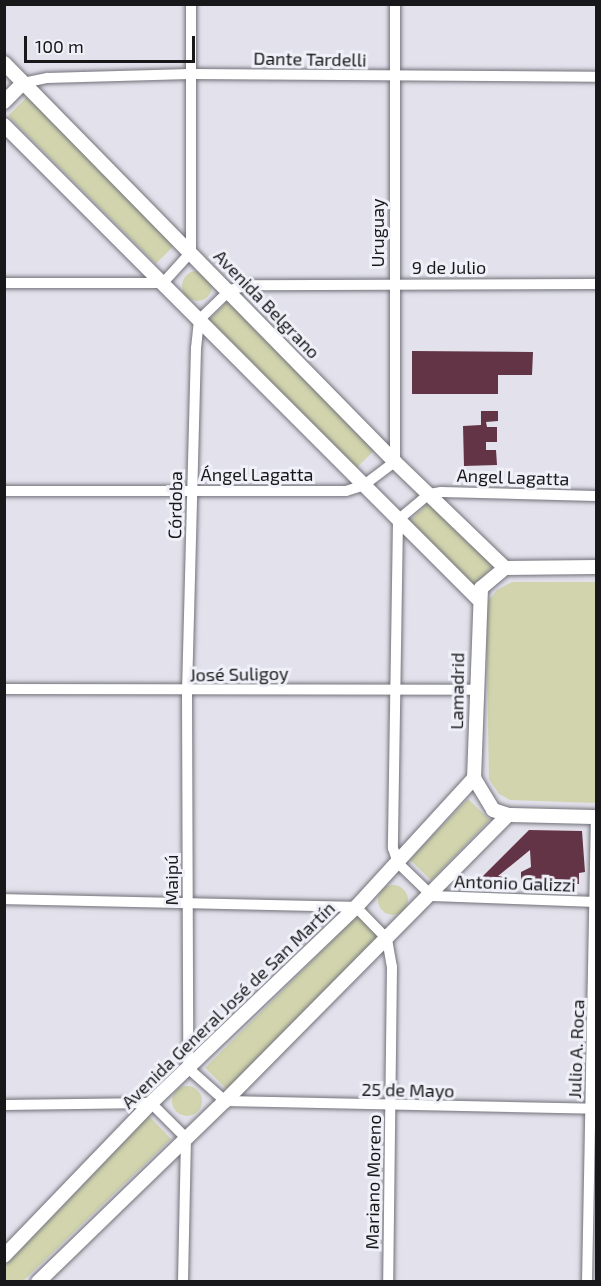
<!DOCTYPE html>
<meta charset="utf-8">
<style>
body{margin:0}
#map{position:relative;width:601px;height:1286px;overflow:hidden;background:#e3e2ec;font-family:"Exo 2",sans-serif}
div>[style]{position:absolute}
.green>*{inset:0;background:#d1d4ad;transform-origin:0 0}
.round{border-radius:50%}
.building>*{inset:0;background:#633346}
.roads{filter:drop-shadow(0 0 2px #717179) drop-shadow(0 0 2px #717179)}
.minor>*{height:10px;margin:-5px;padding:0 5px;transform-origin:5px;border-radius:5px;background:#fff}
.tertiary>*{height:14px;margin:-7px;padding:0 7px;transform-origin:7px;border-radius:7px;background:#fff}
span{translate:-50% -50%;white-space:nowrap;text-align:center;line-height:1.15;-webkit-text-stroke:6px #f0f0f9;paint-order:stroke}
.street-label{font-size:18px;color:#18181b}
.frame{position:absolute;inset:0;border:6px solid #18181b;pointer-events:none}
.scale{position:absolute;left:24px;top:36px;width:171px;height:27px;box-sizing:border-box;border:3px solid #18181b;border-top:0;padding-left:8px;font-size:18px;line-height:21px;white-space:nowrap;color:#18181b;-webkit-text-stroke:4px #f0f0f9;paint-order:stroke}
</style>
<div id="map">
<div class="green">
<i style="left:28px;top:96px;width:209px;height:28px;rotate:45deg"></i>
<i class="round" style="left:182px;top:271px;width:30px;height:30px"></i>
<i style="left:228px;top:301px;width:209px;height:28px;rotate:45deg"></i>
<i style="left:429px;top:502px;width:91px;height:28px;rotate:45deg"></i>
<i style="clip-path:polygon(512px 582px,596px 582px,596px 803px,510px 800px,499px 794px,489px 779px,486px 604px,497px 590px)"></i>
<i style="left:468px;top:799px;width:30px;height:84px;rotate:44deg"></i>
<i class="round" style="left:378px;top:885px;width:30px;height:30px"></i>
<i style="left:358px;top:915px;width:31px;height:216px;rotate:45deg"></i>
<i class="round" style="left:172px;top:1086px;width:30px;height:30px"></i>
<i style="clip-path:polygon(149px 1116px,171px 1139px,23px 1281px,5px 1281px,5px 1266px)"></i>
</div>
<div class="building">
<i style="clip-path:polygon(412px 351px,533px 352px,532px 375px,498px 375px,498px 394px,412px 394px)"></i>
<i style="clip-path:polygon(481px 411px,498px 411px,498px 421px,486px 422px,487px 427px,497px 427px,497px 442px,486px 442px,486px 450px,496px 450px,497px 465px,464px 466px,463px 426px,481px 425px)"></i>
<i style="clip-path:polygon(529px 830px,582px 831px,585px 872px,579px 873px,579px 884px,521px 885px,521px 872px,531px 867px,530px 850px,498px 876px,503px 877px,501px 884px,474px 885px)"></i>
</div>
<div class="roads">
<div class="minor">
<i style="left:23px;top:83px;width:25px;rotate:-12deg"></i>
<i style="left:47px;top:78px;width:143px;rotate:-1.6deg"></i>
<i style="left:190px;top:74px;width:406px;rotate:0.4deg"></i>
<i style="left:4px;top:283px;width:159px"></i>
<i style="left:163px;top:283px;width:42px;rotate:-47.9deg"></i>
<i style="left:191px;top:252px;width:248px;rotate:-90deg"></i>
<i style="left:596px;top:284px;width:347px;rotate:179.8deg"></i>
<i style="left:249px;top:285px;width:20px;rotate:165deg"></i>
<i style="left:230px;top:290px;width:43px;rotate:135.9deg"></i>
<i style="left:199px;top:320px;width:28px;rotate:96deg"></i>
<i style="left:196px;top:348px;width:343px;rotate:91.5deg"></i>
<i style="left:187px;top:691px;width:377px;rotate:89.8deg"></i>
<i style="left:188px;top:1068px;width:50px;rotate:41.7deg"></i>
<i style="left:225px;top:1101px;width:371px;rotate:1.2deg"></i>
<i style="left:4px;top:491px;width:342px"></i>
<i style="left:346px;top:491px;width:19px;rotate:-18deg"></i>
<i style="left:364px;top:485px;width:39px;rotate:-37deg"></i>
<i style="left:395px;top:462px;width:458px;rotate:-90deg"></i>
<i style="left:596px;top:496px;width:155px;rotate:-178.5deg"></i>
<i style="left:441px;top:492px;width:12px;rotate:171deg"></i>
<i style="left:429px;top:494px;width:40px;rotate:140deg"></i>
<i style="left:398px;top:520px;width:328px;rotate:90.9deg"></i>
<i style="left:393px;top:848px;width:16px;rotate:72deg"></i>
<i style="left:398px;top:863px;width:47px;rotate:44.1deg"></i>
<i style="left:432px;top:896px;width:164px;rotate:2.1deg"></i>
<i style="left:4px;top:689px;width:470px;rotate:0.1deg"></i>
<i style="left:4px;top:899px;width:352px;rotate:1.3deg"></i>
<i style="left:356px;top:907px;width:45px;rotate:45.9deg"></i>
<i style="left:387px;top:939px;width:28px;rotate:80deg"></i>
<i style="left:392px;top:967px;width:315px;rotate:90.7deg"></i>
<i style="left:4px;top:1105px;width:147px;rotate:-0.8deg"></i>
<i style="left:151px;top:1103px;width:49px;rotate:45deg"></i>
<i style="left:186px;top:1138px;width:144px;rotate:91.2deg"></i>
<i style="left:587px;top:1282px;width:465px;rotate:-88.9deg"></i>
</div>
<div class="tertiary">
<i style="left:4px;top:63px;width:559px;rotate:45.58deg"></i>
<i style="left:395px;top:462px;width:153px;rotate:43.9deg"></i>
<i style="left:4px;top:102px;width:27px;rotate:-45deg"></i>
<i style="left:4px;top:125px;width:670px;rotate:45deg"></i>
<i style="left:596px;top:567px;width:91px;rotate:179.4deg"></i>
<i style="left:505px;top:568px;width:31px;rotate:140deg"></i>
<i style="left:481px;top:588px;width:190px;rotate:92.1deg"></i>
<i style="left:474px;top:778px;width:37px;rotate:59deg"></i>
<i style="left:493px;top:810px;width:16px;rotate:18deg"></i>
<i style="left:508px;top:815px;width:88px;rotate:1.3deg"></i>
<i style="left:4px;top:1256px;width:212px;rotate:-46.1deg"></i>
<i style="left:151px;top:1103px;width:284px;rotate:-43.7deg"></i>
<i style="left:356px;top:907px;width:175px;rotate:-47.5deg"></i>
<i style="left:38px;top:1282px;width:260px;rotate:-44.1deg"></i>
<i style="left:225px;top:1101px;width:402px;rotate:-45.3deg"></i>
</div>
</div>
<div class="street-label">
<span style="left:310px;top:59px;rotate:1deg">Dante Tardelli</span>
<span style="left:377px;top:233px;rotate:-90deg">Uruguay</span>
<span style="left:449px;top:267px">9 de Julio</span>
<span style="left:267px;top:304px;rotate:46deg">Avenida Belgrano</span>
<span style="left:257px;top:474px">Ángel Lagatta</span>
<span style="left:513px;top:477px;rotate:2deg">Angel Lagatta</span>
<span style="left:175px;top:505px;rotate:-89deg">Córdoba</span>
<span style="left:239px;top:674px;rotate:-1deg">José Suligoy</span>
<span style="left:457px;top:691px;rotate:-89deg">Lamadrid</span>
<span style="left:171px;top:880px;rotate:-90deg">Maipú</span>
<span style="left:515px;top:883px;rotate:2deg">Antonio Galizzi</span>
<span style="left:228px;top:1005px;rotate:-44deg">Avenida General José de San Martín</span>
<span style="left:576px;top:1049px;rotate:-88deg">Julio A. Roca</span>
<span style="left:408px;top:1090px;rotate:1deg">25 de Mayo</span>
<span style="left:373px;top:1182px;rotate:-89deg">Mariano Moreno</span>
</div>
<div class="frame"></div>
<div class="scale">100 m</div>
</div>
